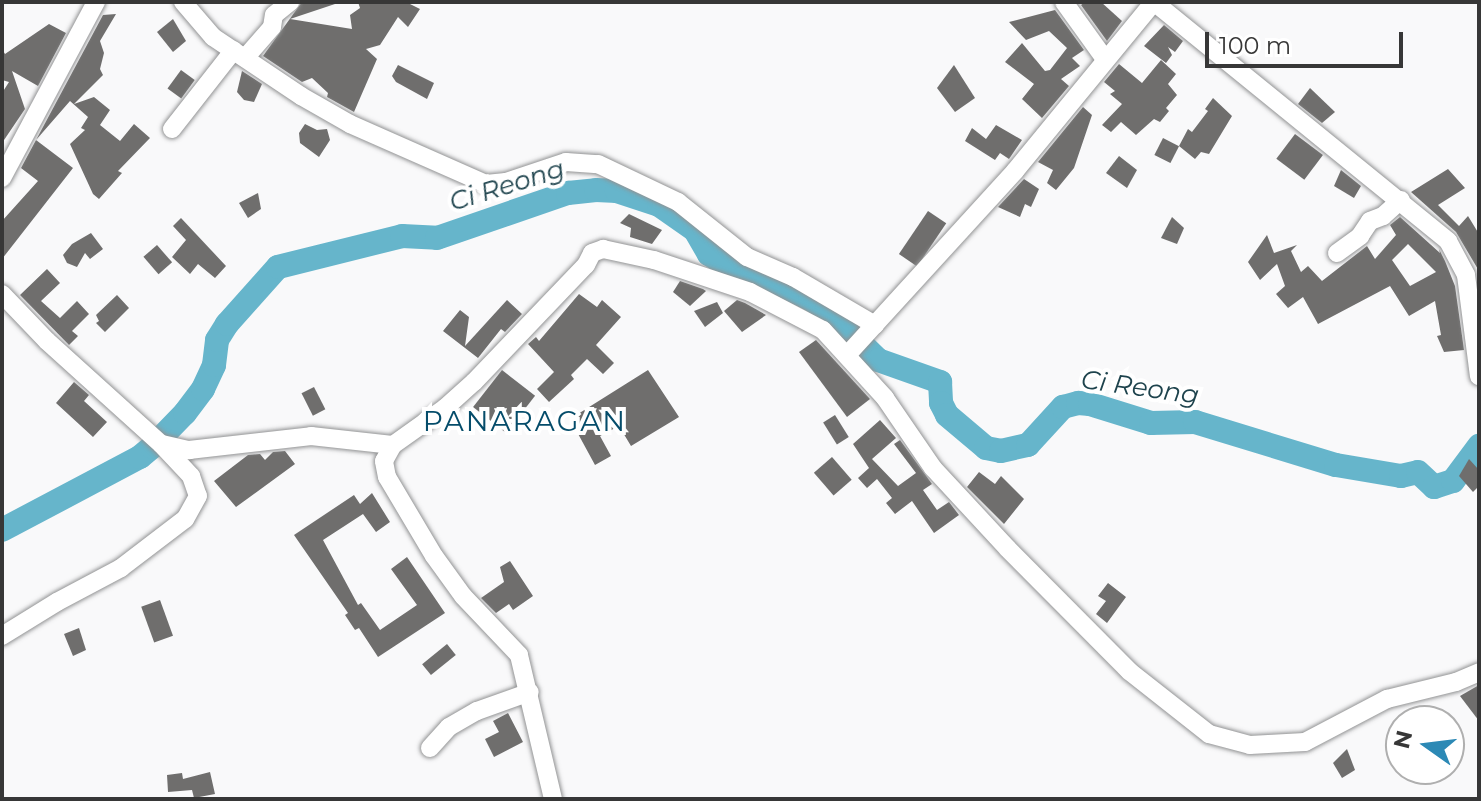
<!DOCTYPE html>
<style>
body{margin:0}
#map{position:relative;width:1481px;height:801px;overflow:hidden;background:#f9f9fa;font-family:Montserrat,sans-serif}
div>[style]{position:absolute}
.river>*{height:24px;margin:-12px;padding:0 12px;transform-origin:12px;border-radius:12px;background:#66b5cb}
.building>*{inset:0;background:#6f6e6d;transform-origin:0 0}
.roads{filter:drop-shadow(0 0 2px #929394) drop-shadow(0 0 2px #929394)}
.minor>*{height:18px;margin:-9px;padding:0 9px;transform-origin:9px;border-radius:9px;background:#fff}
span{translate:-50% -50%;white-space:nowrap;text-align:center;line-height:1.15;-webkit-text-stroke:8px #fff;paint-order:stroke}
.water-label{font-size:26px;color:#1e434d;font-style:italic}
.quarter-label{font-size:28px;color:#054c6a;letter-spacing:2px}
.frame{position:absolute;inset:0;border:4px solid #373737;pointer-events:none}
.north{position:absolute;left:1385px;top:705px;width:80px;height:80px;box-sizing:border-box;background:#fff;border:2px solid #afafaf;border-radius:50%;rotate:284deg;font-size:22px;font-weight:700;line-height:32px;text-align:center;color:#373737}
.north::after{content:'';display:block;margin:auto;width:28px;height:36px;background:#2c89b5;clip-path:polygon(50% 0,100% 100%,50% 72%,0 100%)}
.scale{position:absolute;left:1205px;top:32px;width:198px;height:36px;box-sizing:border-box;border:4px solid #373737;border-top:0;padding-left:10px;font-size:24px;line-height:28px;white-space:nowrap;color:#373737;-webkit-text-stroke:6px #fff;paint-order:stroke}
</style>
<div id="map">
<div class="river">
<i style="left:2px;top:530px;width:156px;rotate:-27.9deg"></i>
<i style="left:140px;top:457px;width:16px;rotate:-40deg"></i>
<i style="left:152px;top:447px;width:47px;rotate:-45.9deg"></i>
<i style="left:185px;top:413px;width:30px;rotate:-53deg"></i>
<i style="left:203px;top:389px;width:26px;rotate:-65deg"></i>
<i style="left:214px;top:365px;width:25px;rotate:-83deg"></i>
<i style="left:217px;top:340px;width:19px;rotate:-58deg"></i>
<i style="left:227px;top:324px;width:76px;rotate:-48.2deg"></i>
<i style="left:278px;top:267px;width:128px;rotate:-14deg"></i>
<i style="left:402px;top:236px;width:35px;rotate:3deg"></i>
<i style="left:437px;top:238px;width:139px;rotate:-19deg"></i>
<i style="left:568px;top:193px;width:28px;rotate:-6deg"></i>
<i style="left:596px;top:190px;width:21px;rotate:3deg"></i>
<i style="left:617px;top:191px;width:44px;rotate:18.4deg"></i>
<i style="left:659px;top:205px;width:44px;rotate:34.8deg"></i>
<i style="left:695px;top:230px;width:28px;rotate:60deg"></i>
<i style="left:709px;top:254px;width:42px;rotate:33.3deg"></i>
<i style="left:744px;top:277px;width:38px;rotate:12deg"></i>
<i style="left:781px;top:285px;width:32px;rotate:26deg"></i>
<i style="left:810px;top:299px;width:20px;rotate:33deg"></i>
<i style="left:827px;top:310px;width:71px;rotate:44.4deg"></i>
<i style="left:878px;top:360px;width:66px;rotate:19.5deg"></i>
<i style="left:940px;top:382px;width:21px;rotate:87deg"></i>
<i style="left:941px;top:403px;width:13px;rotate:63deg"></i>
<i style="left:947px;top:415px;width:51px;rotate:40.2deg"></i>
<i style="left:986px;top:448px;width:15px;rotate:11deg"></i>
<i style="left:1001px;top:451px;width:28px;rotate:-13deg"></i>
<i style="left:1028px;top:445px;width:52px;rotate:-47.4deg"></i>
<i style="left:1063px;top:407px;width:16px;rotate:-15deg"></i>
<i style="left:1078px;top:403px;width:12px;rotate:5deg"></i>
<i style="left:1090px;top:404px;width:64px;rotate:17.3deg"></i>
<i style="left:1151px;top:423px;width:44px;rotate:-1.3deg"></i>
<i style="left:1195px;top:422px;width:147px;rotate:17deg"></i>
<i style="left:1336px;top:465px;width:66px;rotate:9.6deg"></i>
<i style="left:1401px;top:476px;width:17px;rotate:-13deg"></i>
<i style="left:1418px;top:472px;width:22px;rotate:43deg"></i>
<i style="left:1434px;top:487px;width:20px;rotate:-18deg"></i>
<i style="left:1453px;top:481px;width:44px;rotate:-53.4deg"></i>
</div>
<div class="building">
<i style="clip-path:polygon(302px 2px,335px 4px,290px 19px,352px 29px,350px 15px,360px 8px,358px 2px,410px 4px,420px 9px,408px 27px,398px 17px,380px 45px,366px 49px,377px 59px,354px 112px,327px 97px,328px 93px,312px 78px,302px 82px,263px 56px)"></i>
<i style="clip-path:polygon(1085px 2px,1101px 2px,1122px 21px,1107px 41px,1081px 5px)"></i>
<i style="clip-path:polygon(1055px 10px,1084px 50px,1072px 58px,1080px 66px,1061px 79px,1069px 86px,1042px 118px,1022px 99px,1034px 84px,1005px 62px,1022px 43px,1045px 71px,1050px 70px,1067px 48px,1049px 31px,1026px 40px,1009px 22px)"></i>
<i style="clip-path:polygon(116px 14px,100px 41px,104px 53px,100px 69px,103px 75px,74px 104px,94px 97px,110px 110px,100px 125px,120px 141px,134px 124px,150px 138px,118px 171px,122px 173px,99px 199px,93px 194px,70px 144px,85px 130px,81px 128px,88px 117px,70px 101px,36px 140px,73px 168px,2px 259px,2px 221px,38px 181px,21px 168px,103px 15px)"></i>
<i style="clip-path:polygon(173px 19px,186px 41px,173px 52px,157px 32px)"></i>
<i style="clip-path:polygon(49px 24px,66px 33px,38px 86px,12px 71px,25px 109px,2px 143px,2px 93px,9px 82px,2px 80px,2px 49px,5px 54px)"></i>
<i style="clip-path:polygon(1164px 25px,1183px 41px,1175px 52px,1168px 47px,1172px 55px,1166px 63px,1144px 46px)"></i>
<i style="clip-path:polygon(1161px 60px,1176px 74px,1168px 84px,1177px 95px,1166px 108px,1169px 111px,1160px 122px,1154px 119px,1136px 135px,1121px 122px,1111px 132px,1102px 125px,1122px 104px,1110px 94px,1115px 91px,1104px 82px,1119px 64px,1142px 83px)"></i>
<i style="clip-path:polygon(398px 65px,434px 83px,427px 99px,396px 82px,392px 76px)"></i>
<i style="clip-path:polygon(954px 65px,975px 98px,955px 112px,937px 88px)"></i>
<i style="left:181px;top:70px;width:17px;height:23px;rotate:36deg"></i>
<i style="clip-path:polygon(242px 71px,262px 84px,254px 102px,244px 100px,237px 92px)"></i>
<i style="clip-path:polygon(1310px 88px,1335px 112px,1322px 123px,1298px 104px)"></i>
<i style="clip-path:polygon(1213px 98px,1232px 116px,1209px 154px,1201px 152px,1195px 159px,1179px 146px,1188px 129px,1192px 132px,1208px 111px,1205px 109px)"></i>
<i style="clip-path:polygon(1083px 107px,1092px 115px,1074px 168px,1056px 190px,1047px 183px,1053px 170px,1038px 162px)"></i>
<i style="clip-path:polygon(305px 124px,317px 130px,327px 129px,330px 140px,319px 157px,300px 143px,299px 133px)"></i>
<i style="clip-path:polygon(996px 125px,1022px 140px,1009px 159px,1000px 153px,995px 160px,965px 141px,972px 128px,986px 139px)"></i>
<i style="left:1295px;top:134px;width:35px;height:31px;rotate:37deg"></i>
<i style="left:1163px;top:138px;width:18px;height:19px;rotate:27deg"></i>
<i style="clip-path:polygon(1119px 156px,1137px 170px,1127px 188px,1106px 173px)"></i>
<i style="clip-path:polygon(1448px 169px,1465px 188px,1438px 205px,1459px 226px,1468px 216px,1479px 234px,1479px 271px,1456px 232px,1411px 192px)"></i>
<i style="clip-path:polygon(1341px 170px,1361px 186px,1354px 198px,1334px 186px)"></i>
<i style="clip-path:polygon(1024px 179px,1039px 189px,1031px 207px,1025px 204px,1020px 217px,998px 207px)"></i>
<i style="clip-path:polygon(258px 193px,261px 209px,248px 218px,239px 203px)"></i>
<i style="left:928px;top:211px;width:22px;height:52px;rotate:34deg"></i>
<i style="clip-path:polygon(629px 214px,662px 230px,652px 244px,630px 237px,631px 228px,620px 223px)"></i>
<i style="clip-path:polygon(1172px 217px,1184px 228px,1177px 244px,1161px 238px)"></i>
<i style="clip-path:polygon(evenodd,1400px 217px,1440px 253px,1439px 249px,1445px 261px,1455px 286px,1464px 350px,1444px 352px,1437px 336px,1441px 335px,1435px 301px,1409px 316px,1390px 286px,1318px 324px,1303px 297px,1288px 308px,1276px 294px,1285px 286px,1277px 264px,1260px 280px,1248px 262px,1267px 235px,1274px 253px,1297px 245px,1291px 251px,1301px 272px,1308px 266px,1322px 281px,1367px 246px,1375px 259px,1396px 235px,1390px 225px,1400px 217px,1408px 244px,1436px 272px,1410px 286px,1392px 260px,1408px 244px)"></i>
<i style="clip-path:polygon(181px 218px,226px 266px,215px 278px,198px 264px,190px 274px,172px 257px,186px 240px,173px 226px)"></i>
<i style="clip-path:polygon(91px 233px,103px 249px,90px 259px,85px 253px,77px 267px,67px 263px,63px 255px,72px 244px)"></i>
<i style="left:157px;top:245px;width:23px;height:18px;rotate:49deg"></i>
<i style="clip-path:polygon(47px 269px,60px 283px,41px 301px,60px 318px,77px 301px,89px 314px,72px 331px,78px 336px,69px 345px,20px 295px)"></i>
<i style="clip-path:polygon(680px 281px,703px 289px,706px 291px,690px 306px,673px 292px)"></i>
<i style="clip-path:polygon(579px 294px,597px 307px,602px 300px,621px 317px,596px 345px,614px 363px,603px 374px,587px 359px,571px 375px,574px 379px,549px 402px,537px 389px,554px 372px,528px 344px,536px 337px,539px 341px)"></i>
<i style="clip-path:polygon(117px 295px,129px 308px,105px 332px,96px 323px,99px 321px,96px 315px)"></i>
<i style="clip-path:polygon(507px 300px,522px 314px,505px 332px,501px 329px,478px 358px,443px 331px,460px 310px,469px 317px,465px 346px)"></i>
<i style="clip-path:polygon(737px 300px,745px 303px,766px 315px,742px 332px,724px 311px)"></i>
<i style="clip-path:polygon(717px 302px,723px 313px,705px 327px,694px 311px)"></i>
<i style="clip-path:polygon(816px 340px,870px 399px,847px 417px,799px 352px)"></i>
<i style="left:502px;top:370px;width:42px;height:47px;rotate:38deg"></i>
<i style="clip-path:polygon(648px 370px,679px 417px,631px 446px,619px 426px,600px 436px,611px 456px,595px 465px,570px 419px)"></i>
<i style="clip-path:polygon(74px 382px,89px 395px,84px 401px,107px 422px,93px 437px,56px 403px)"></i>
<i style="left:314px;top:387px;width:25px;height:14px;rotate:63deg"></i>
<i style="left:835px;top:415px;width:26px;height:14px;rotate:58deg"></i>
<i style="clip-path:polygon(880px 420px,896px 438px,872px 459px,898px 486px,916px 473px,894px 444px,900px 440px,932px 484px,923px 490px,937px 510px,949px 502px,959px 515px,934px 533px,912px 501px,895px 514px,886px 503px,892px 498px,877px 479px,867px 488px,858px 478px,869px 468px,853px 444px)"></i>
<i style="clip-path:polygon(285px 451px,295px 464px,236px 507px,214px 481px,248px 455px,260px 454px,265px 460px,273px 452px)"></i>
<i style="left:832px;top:457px;width:30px;height:24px;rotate:49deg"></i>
<i style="clip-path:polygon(1469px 459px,1479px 470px,1479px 486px,1473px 492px,1459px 476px)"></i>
<i style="clip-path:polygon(979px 472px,995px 484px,1001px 476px,1024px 499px,1004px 524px,967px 487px)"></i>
<i style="clip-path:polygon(372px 493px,390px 522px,376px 532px,363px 514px,323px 540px,358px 605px,361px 603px,380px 630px,417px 605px,391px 569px,407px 557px,445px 613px,378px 657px,359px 628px,355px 630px,345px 615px,348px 613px,294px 535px,354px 495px,360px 504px)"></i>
<i style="clip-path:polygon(510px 561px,533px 596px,513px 610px,509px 604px,496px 613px,481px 598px,504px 582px,500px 567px)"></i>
<i style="clip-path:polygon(1108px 583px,1126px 597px,1107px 623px,1096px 614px,1106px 601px,1098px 596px)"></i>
<i style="left:160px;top:600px;width:38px;height:20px;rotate:70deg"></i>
<i style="clip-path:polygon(79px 628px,86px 650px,73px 656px,64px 634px)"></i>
<i style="left:447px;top:644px;width:14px;height:32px;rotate:51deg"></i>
<i style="clip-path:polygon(1479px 685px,1479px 721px,1460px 696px)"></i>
<i style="clip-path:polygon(508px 713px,523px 742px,494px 757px,485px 739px,499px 732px,493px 721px)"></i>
<i style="clip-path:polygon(1347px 749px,1355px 770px,1342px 778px,1333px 763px)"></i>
<i style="clip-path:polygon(210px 772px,215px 794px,194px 798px,192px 790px,168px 792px,167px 775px,182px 773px,183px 779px)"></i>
</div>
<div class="roads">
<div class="minor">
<i style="left:183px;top:2px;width:46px;rotate:49.4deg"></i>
<i style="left:213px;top:37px;width:106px;rotate:33.8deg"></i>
<i style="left:301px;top:96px;width:56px;rotate:29.7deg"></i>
<i style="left:350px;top:124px;width:149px;rotate:23.8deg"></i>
<i style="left:486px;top:184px;width:20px;rotate:-6deg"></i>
<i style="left:506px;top:182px;width:63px;rotate:-18.4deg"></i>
<i style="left:566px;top:162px;width:32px;rotate:4deg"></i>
<i style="left:598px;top:164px;width:89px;rotate:25.4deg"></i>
<i style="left:678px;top:202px;width:88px;rotate:38.6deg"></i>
<i style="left:747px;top:257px;width:50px;rotate:23.5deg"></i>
<i style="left:793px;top:277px;width:95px;rotate:30.3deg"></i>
<i style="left:1064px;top:2px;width:70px;rotate:54.3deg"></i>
<i style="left:1154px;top:2px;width:379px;rotate:39.1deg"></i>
<i style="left:1448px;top:241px;width:38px;rotate:62deg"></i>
<i style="left:1466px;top:275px;width:102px;rotate:82.7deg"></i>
<i style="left:245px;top:58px;width:41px;rotate:-48.9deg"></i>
<i style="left:272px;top:27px;width:12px;rotate:-81deg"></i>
<i style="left:274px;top:15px;width:21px;rotate:-39deg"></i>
<i style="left:172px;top:129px;width:100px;rotate:-51.9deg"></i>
<i style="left:2px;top:178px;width:200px;rotate:-61.9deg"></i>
<i style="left:1337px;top:253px;width:29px;rotate:-36deg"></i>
<i style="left:1360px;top:236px;width:18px;rotate:-56deg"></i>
<i style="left:1370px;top:221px;width:14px;rotate:-21deg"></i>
<i style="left:1383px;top:216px;width:24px;rotate:-42deg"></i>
<i style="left:2px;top:294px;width:65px;rotate:46.2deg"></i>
<i style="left:47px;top:341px;width:154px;rotate:42.1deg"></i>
<i style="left:161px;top:444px;width:44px;rotate:46.8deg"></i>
<i style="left:191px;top:476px;width:21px;rotate:71deg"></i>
<i style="left:198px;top:496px;width:26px;rotate:119deg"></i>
<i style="left:185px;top:519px;width:81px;rotate:142.6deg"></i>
<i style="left:121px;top:568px;width:72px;rotate:152deg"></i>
<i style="left:57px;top:602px;width:65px;rotate:148.3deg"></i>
<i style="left:848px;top:354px;width:248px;rotate:-47.6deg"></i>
<i style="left:1015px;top:171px;width:219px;rotate:-50.6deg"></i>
<i style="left:162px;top:444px;width:28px;rotate:13deg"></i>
<i style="left:189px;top:450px;width:123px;rotate:-6.5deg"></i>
<i style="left:311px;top:436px;width:82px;rotate:6.3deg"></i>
<i style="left:430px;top:748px;width:28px;rotate:-48deg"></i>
<i style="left:449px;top:727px;width:32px;rotate:-30deg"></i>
<i style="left:477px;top:711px;width:56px;rotate:-19.7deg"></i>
<i style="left:553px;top:799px;width:148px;rotate:-103.3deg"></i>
<i style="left:519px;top:655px;width:81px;rotate:-133.5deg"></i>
<i style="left:463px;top:596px;width:49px;rotate:-125.9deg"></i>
<i style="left:434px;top:556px;width:92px;rotate:-120.7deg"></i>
<i style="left:387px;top:477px;width:16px;rotate:-101deg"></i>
<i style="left:384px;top:461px;width:18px;rotate:-61deg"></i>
<i style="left:393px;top:445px;width:64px;rotate:-35.4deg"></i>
<i style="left:445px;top:408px;width:39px;rotate:-42deg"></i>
<i style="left:474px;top:382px;width:162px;rotate:-46.3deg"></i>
<i style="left:586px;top:265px;width:13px;rotate:-63deg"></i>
<i style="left:592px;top:253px;width:12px;rotate:-20deg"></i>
<i style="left:603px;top:249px;width:52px;rotate:12.2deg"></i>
<i style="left:654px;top:260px;width:101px;rotate:18.4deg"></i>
<i style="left:750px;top:292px;width:82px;rotate:27.5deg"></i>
<i style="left:823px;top:330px;width:92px;rotate:47.6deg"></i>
<i style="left:885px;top:398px;width:85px;rotate:55.6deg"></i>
<i style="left:933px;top:468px;width:110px;rotate:47.2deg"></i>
<i style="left:1008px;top:549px;width:172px;rotate:45.2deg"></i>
<i style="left:1129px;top:671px;width:102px;rotate:38.2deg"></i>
<i style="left:1209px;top:734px;width:42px;rotate:15deg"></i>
<i style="left:1250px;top:745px;width:55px;rotate:-3.1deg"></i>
<i style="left:1305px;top:742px;width:93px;rotate:-27.7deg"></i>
<i style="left:1387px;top:699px;width:71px;rotate:-13.8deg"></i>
<i style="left:1456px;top:682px;width:25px;rotate:-23deg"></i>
</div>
</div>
<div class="water-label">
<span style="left:507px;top:186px;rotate:-17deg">Ci Reong</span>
<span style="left:1140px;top:388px;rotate:8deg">Ci Reong</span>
</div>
<div class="quarter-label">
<span style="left:525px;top:421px">PANARAGAN</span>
</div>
<div class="frame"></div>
<div class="north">N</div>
<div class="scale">100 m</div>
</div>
